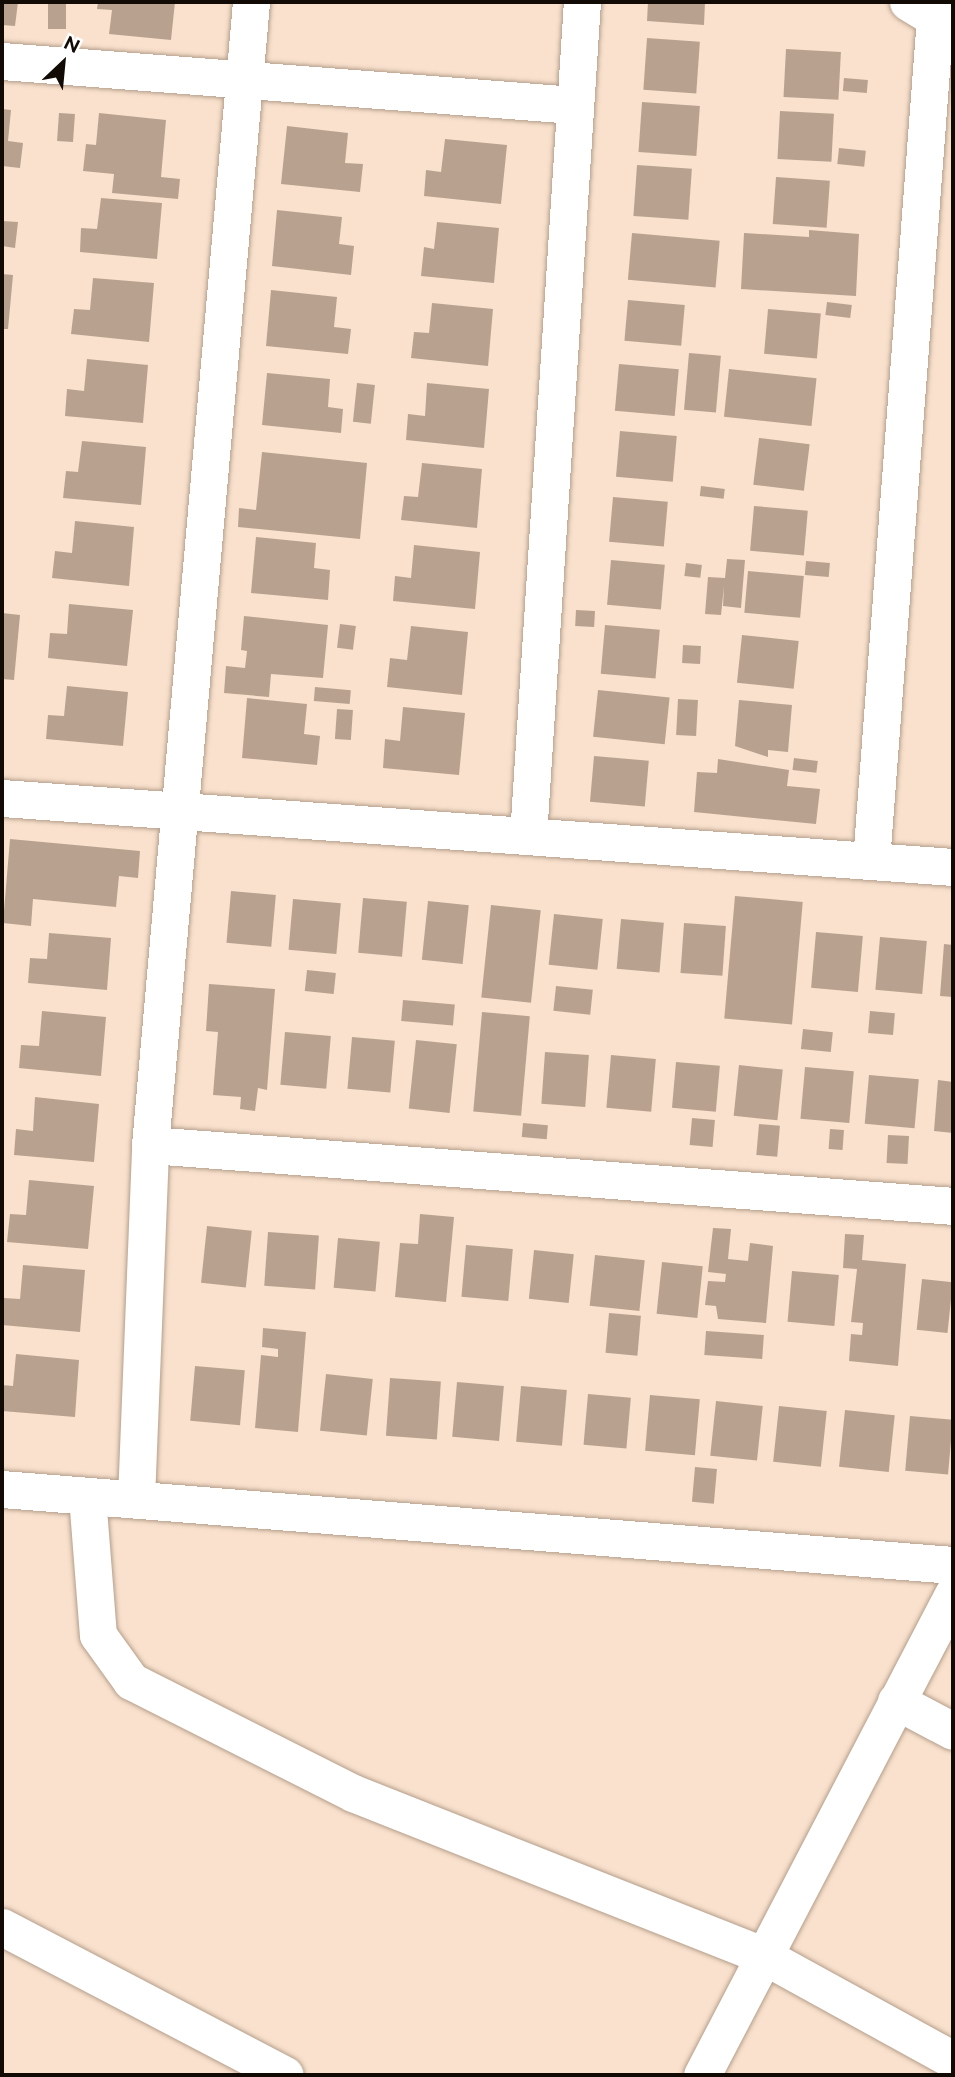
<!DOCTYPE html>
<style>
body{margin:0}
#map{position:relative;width:955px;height:2077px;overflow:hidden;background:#f9e1cd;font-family:Raleway,sans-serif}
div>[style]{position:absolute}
.building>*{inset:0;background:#b8a28f;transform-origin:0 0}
.roads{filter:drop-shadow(0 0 2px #b49e8b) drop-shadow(0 0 2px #b49e8b)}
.street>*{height:37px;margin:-18.5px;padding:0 18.5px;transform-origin:18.5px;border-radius:18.5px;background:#fff}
span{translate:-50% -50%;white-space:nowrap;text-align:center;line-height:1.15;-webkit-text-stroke:7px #fff;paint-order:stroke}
.frame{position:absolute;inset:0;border:4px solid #120b05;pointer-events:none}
.north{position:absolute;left:28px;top:28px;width:70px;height:70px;-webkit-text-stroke:5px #fff;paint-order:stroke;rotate:26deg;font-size:19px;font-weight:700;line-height:28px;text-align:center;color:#120b05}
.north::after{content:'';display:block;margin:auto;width:24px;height:32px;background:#120b05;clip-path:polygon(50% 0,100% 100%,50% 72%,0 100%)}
</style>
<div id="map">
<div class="building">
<i style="clip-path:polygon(2px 2px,18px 2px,15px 26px,2px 25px)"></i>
<i style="left:48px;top:2px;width:18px;height:27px"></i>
<i style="clip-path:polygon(98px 2px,175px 2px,171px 40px,109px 34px,112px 10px,97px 9px)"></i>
<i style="clip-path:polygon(648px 2px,705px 2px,704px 25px,647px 21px)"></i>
<i style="left:647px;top:38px;width:53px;height:52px;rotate:4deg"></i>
<i style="left:786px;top:49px;width:55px;height:48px;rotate:3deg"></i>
<i style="left:844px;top:78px;width:24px;height:13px;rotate:5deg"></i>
<i style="left:642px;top:102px;width:58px;height:50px;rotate:4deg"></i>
<i style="clip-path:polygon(2px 109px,11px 110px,8px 141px,23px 143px,20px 168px,2px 166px)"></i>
<i style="left:780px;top:111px;width:54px;height:48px;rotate:3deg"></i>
<i style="left:59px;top:113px;width:16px;height:28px;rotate:4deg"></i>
<i style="clip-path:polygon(99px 113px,166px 120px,161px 177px,180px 179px,178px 199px,112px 193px,114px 174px,83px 171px,86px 144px,96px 145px)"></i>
<i style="clip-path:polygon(287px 126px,348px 133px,345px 163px,363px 164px,360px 192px,281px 184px)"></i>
<i style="clip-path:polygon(445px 139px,507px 145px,501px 204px,424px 196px,426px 170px,441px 172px)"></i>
<i style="left:839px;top:148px;width:27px;height:16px;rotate:6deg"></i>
<i style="left:637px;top:165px;width:55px;height:51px;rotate:4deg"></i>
<i style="left:776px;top:177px;width:54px;height:47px;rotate:4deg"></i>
<i style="clip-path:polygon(101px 198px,162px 203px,157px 259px,80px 252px,81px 228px,97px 229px)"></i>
<i style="clip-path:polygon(277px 210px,342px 217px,339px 244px,354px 246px,351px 275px,272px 266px)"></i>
<i style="clip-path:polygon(2px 221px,18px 222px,15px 248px,2px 246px)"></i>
<i style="clip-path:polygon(437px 222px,499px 228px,494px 283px,421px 276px,424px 247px,434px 249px)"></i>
<i style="clip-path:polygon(809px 230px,859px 234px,856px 296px,741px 289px,744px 233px,809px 237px)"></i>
<i style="left:632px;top:233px;width:88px;height:47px;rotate:5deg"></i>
<i style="clip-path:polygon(2px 274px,13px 275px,8px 329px,2px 329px)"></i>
<i style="clip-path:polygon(93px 278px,154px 283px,149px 342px,71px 334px,74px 309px,90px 310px)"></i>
<i style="clip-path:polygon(271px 290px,337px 297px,334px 327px,351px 329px,348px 354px,266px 346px)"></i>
<i style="left:628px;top:300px;width:57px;height:41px;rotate:5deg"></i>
<i style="left:827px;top:302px;width:25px;height:13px;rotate:7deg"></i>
<i style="clip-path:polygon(432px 303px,493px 309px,488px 366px,411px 358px,414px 332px,429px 333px)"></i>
<i style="left:768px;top:309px;width:53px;height:45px;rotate:5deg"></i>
<i style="left:689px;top:353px;width:32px;height:57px;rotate:5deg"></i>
<i style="clip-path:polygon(87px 359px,148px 365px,143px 423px,65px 416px,67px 389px,84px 391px)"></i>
<i style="left:619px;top:364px;width:60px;height:47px;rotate:5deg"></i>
<i style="left:729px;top:369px;width:88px;height:48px;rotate:6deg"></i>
<i style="clip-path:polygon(267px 373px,330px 379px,328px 407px,343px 409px,341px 433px,262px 425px)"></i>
<i style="left:357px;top:383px;width:18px;height:39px;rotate:6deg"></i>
<i style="clip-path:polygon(427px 383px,489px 389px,484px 448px,406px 440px,408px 414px,425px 416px)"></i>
<i style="left:620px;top:431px;width:57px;height:46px;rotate:5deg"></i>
<i style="left:759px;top:438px;width:51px;height:47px;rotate:7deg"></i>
<i style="clip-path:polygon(82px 441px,146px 447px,141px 505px,63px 498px,66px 471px,78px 472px)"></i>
<i style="clip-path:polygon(262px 452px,367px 463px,360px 539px,238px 527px,239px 508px,256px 510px)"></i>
<i style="clip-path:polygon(422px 463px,482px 469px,477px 528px,401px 520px,404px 496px,418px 497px)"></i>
<i style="left:701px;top:486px;width:24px;height:10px;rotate:7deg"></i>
<i style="left:613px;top:497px;width:55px;height:45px;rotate:5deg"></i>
<i style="left:754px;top:506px;width:54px;height:45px;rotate:5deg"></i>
<i style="clip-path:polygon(75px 521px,134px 527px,129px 586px,52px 578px,55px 551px,72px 553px)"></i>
<i style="clip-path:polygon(256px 537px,316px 543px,314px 568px,330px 570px,328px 600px,251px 593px)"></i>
<i style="clip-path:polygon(414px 545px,480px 552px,475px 609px,393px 601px,395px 576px,411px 578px)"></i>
<i style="clip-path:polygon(727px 559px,745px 560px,741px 608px,723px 606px,724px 586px,721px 615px,705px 614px,708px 577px,725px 578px)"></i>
<i style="left:611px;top:560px;width:54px;height:45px;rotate:5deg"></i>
<i style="left:806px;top:561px;width:24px;height:14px;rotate:5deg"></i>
<i style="left:686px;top:563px;width:16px;height:13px;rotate:7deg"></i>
<i style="left:748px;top:571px;width:56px;height:42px;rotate:5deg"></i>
<i style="clip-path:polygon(69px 604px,133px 610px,127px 666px,48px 658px,50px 633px,67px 634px)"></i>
<i style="left:576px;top:610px;width:19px;height:16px;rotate:3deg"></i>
<i style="clip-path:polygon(2px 613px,20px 615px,14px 680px,2px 679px)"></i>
<i style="clip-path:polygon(244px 616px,328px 625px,323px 678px,271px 674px,269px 697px,224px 693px,226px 666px,245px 668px,247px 651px,241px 650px)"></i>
<i style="left:340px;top:624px;width:16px;height:24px;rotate:7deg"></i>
<i style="left:605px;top:625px;width:55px;height:49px;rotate:5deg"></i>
<i style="clip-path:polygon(411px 626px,468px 632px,462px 695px,387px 687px,390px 658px,407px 660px)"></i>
<i style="left:742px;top:635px;width:57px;height:48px;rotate:6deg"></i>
<i style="left:683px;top:645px;width:18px;height:18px;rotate:3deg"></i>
<i style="clip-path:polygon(67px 686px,128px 692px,123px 746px,46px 739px,48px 715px,64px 716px)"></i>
<i style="left:315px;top:687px;width:36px;height:14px;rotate:5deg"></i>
<i style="left:598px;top:690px;width:72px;height:47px;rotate:6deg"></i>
<i style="clip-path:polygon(247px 698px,307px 704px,304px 734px,320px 736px,317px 765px,242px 758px)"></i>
<i style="left:678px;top:699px;width:20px;height:36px;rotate:3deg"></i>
<i style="clip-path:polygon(739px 700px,792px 705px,788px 752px,768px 750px,768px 757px,735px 746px)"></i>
<i style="clip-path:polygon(403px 707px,465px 713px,459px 775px,383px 768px,385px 739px,400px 741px)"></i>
<i style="left:337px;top:709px;width:16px;height:30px;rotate:4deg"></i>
<i style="left:594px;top:756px;width:55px;height:46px;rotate:5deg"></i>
<i style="left:794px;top:758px;width:24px;height:12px;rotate:7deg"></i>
<i style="clip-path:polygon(718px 759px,789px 770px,787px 786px,820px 789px,816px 824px,694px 812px,697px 772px,717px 773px)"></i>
<i style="clip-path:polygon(10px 839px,140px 851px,138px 878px,119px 876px,116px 907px,33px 899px,31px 926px,3px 923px)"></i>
<i style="left:231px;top:891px;width:45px;height:52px;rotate:5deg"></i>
<i style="left:735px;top:896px;width:68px;height:123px;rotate:5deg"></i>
<i style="left:363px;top:898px;width:44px;height:55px;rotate:5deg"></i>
<i style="left:293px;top:899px;width:48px;height:51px;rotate:5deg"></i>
<i style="left:428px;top:901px;width:41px;height:59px;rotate:6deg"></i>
<i style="left:491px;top:905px;width:50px;height:93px;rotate:6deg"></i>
<i style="left:554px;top:914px;width:49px;height:51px;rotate:6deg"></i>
<i style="left:621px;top:919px;width:43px;height:50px;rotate:5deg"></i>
<i style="left:684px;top:923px;width:42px;height:50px;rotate:4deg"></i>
<i style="left:816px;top:932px;width:47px;height:56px;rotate:5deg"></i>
<i style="clip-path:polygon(49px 933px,111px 938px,107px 990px,28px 983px,30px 958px,47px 959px)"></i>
<i style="left:880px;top:937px;width:47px;height:53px;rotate:5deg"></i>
<i style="clip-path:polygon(944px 944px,953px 945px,953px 997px,940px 996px)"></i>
<i style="left:307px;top:970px;width:29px;height:21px;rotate:6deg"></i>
<i style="clip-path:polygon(209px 984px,275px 989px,267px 1090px,258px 1088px,255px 1111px,240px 1109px,241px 1097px,213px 1095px,218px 1032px,206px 1031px)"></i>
<i style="left:556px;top:986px;width:37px;height:25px;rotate:6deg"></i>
<i style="left:403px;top:1000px;width:52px;height:21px;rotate:5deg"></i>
<i style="clip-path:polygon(42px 1011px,106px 1017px,101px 1076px,19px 1068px,21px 1045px,39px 1046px)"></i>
<i style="left:870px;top:1011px;width:25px;height:22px;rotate:5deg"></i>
<i style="left:482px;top:1012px;width:48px;height:100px;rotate:5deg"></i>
<i style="left:803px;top:1029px;width:30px;height:20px;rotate:6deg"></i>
<i style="left:285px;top:1032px;width:46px;height:53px;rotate:5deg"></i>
<i style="left:352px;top:1037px;width:43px;height:52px;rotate:5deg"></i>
<i style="left:416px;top:1040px;width:41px;height:69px;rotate:6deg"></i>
<i style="left:545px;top:1052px;width:44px;height:52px;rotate:4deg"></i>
<i style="left:611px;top:1055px;width:45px;height:53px;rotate:5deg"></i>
<i style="left:676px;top:1062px;width:44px;height:46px;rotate:5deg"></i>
<i style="left:739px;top:1065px;width:44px;height:51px;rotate:6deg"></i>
<i style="left:805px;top:1067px;width:49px;height:52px;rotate:5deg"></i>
<i style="left:869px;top:1075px;width:50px;height:49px;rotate:5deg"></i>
<i style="clip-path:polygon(938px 1080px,953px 1082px,953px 1133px,934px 1131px)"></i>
<i style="clip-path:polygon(35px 1097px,99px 1104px,94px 1162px,14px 1155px,16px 1129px,33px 1131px)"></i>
<i style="left:692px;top:1118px;width:23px;height:27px;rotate:5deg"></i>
<i style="left:523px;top:1123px;width:25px;height:14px;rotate:5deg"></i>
<i style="left:759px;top:1124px;width:21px;height:31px;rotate:5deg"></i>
<i style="left:830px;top:1129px;width:14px;height:20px;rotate:4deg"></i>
<i style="left:888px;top:1135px;width:21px;height:28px;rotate:3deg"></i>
<i style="clip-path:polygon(29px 1180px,94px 1186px,88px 1249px,7px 1242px,10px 1214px,26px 1215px)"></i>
<i style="clip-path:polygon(420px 1214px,454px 1217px,446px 1302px,395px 1297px,400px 1243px,418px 1244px)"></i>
<i style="left:207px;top:1226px;width:45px;height:57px;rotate:6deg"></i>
<i style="clip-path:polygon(713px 1228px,731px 1229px,728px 1259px,748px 1261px,750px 1243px,773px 1246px,766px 1323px,718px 1319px,716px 1306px,705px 1305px,708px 1281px,725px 1282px,726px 1274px,708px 1272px)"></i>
<i style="left:268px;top:1232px;width:51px;height:54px;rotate:4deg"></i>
<i style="clip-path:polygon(845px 1234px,864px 1235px,862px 1260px,906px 1264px,898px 1366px,849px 1361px,851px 1334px,862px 1335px,863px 1323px,851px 1322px,857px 1269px,843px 1268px)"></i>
<i style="left:338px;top:1238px;width:42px;height:50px;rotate:5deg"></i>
<i style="left:466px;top:1245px;width:47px;height:52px;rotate:5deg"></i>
<i style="left:534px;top:1250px;width:40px;height:49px;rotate:6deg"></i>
<i style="left:595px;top:1255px;width:50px;height:51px;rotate:6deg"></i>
<i style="left:662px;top:1262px;width:41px;height:52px;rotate:6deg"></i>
<i style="clip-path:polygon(23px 1265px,85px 1270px,80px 1332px,2px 1325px,4px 1298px,20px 1299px)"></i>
<i style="left:792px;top:1271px;width:47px;height:51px;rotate:5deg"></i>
<i style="left:922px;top:1279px;width:31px;height:51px;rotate:6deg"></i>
<i style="left:609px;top:1313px;width:32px;height:40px;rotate:5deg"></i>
<i style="clip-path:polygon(263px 1328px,306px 1332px,298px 1432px,255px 1428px,261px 1355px,278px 1357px,278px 1349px,262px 1347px)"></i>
<i style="left:706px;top:1331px;width:58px;height:24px;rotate:4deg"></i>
<i style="clip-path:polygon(16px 1354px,79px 1360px,75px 1417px,2px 1411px,2px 1385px,13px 1386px)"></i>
<i style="left:195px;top:1366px;width:50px;height:55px;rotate:5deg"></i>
<i style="left:326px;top:1374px;width:47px;height:57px;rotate:6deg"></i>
<i style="left:390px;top:1378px;width:51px;height:58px;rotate:4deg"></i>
<i style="left:457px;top:1382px;width:47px;height:55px;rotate:5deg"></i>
<i style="left:521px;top:1386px;width:46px;height:56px;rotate:5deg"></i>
<i style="left:588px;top:1394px;width:43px;height:51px;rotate:5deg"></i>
<i style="left:650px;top:1395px;width:50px;height:56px;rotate:5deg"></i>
<i style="left:716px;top:1401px;width:47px;height:55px;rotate:6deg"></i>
<i style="left:779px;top:1406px;width:48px;height:56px;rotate:6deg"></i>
<i style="left:845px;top:1410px;width:50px;height:57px;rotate:6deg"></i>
<i style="left:910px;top:1416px;width:43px;height:55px;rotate:5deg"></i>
<i style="left:695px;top:1467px;width:22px;height:35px;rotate:5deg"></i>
</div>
<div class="roads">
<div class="street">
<i style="left:908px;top:2px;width:52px;rotate:31deg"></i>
<i style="left:2px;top:61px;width:574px;rotate:4.4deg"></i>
<i style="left:2px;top:798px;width:953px;rotate:4.15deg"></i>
<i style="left:528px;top:836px;width:836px;rotate:-86.3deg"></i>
<i style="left:871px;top:861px;width:845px;rotate:-85.66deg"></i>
<i style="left:935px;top:18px;width:18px;rotate:-61deg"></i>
<i style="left:150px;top:1145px;width:805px;rotate:4.34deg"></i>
<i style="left:2px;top:1489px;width:954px;rotate:4.57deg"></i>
<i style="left:87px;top:1496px;width:139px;rotate:85.5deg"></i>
<i style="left:98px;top:1635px;width:57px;rotate:54.3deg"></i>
<i style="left:131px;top:1681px;width:249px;rotate:26.8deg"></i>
<i style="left:353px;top:1793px;width:442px;rotate:21.6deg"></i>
<i style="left:764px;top:1956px;width:216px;rotate:28.8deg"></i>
<i style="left:136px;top:1499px;width:354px;rotate:-87.7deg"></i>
<i style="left:150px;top:1145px;width:1147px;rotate:-84.95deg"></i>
<i style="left:896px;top:1701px;width:64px;rotate:27.8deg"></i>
<i style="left:2px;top:1927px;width:319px;rotate:27.6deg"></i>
<i style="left:702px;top:2075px;width:543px;rotate:-62.44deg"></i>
</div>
</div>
<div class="frame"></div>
<div class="north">N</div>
</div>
